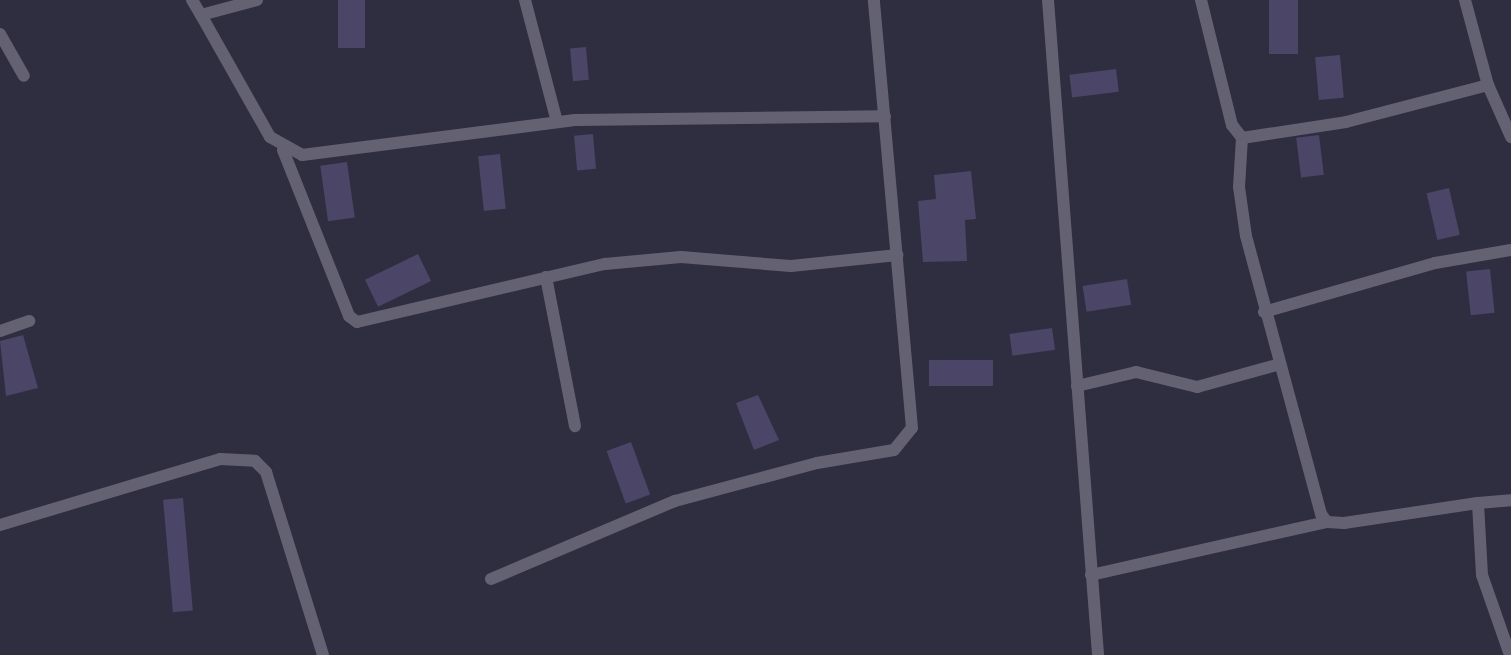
<!DOCTYPE html>
<style>
body{margin:0}
#map{position:relative;width:1511px;height:655px;overflow:hidden;background:#2f2d40;font-family:Figtree,sans-serif}
div>[style]{position:absolute}
.building>*{inset:0;background:#4b4567;transform-origin:0 0}
.minor>*{height:12px;margin:-6px;padding:0 6px;transform-origin:6px;border-radius:6px;background:#646272}
span{translate:-50% -50%;white-space:nowrap;text-align:center;line-height:1.15;-webkit-text-stroke:7px #2f2d40;paint-order:stroke}
</style>
<div id="map">
<div class="building">
<i style="left:338px;top:0;width:27px;height:48px"></i>
<i style="left:1269px;top:0;width:29px;height:54px"></i>
<i style="left:586px;top:47px;width:33px;height:16px;rotate:85deg"></i>
<i style="left:1340px;top:55px;width:43px;height:25px;rotate:85deg"></i>
<i style="left:1116px;top:69px;width:23px;height:47px;rotate:83deg"></i>
<i style="left:593px;top:134px;width:35px;height:19px;rotate:85deg"></i>
<i style="left:1319px;top:135px;width:40px;height:23px;rotate:83deg"></i>
<i style="left:500px;top:154px;width:55px;height:22px;rotate:84deg"></i>
<i style="left:347px;top:162px;width:56px;height:27px;rotate:82deg"></i>
<i style="clip-path:polygon(971px 171px,976px 219px,965px 220px,967px 261px,923px 262px,918px 201px,936px 199px,934px 175px)"></i>
<i style="left:1449px;top:188px;width:48px;height:23px;rotate:77deg"></i>
<i style="left:418px;top:254px;width:30px;height:59px;rotate:64deg"></i>
<i style="left:1490px;top:269px;width:44px;height:24px;rotate:84deg"></i>
<i style="left:1127px;top:279px;width:26px;height:45px;rotate:81deg"></i>
<i style="left:1052px;top:328px;width:22px;height:43px;rotate:82deg"></i>
<i style="clip-path:polygon(23px 335px,38px 388px,6px 396px,0 341px)"></i>
<i style="left:993px;top:360px;width:26px;height:64px;rotate:90deg"></i>
<i style="clip-path:polygon(758px 395px,779px 440px,754px 450px,736px 403px)"></i>
<i style="left:631px;top:442px;width:56px;height:26px;rotate:70deg"></i>
<i style="left:183px;top:498px;width:113px;height:20px;rotate:85deg"></i>
</div>
<div class="minor">
<i style="left:192px;top:0;width:17px;rotate:59deg"></i>
<i style="left:257px;top:0;width:58px;rotate:165deg"></i>
<i style="left:201px;top:15px;width:140px;rotate:60.5deg"></i>
<i style="left:270px;top:137px;width:37px;rotate:29deg"></i>
<i style="left:302px;top:155px;width:275px;rotate:-7.3deg"></i>
<i style="left:575px;top:120px;width:310px;rotate:-0.7deg"></i>
<i style="left:525px;top:0;width:126px;rotate:75.3deg"></i>
<i style="left:1048px;top:0;width:657px;rotate:85.63deg"></i>
<i style="left:1201px;top:0;width:129px;rotate:76.1deg"></i>
<i style="left:1232px;top:125px;width:16px;rotate:52deg"></i>
<i style="left:1242px;top:138px;width:105px;rotate:-8.7deg"></i>
<i style="left:1346px;top:122px;width:147px;rotate:-14.6deg"></i>
<i style="left:1465px;top:0;width:88px;rotate:74.9deg"></i>
<i style="left:1488px;top:85px;width:57px;rotate:66.1deg"></i>
<i style="left:0;top:34px;width:48px;rotate:60.3deg"></i>
<i style="left:1242px;top:138px;width:49px;rotate:93.5deg"></i>
<i style="left:1239px;top:187px;width:49px;rotate:81.9deg"></i>
<i style="left:1246px;top:236px;width:288px;rotate:74.9deg"></i>
<i style="left:1321px;top:514px;width:10px;rotate:53deg"></i>
<i style="left:1327px;top:522px;width:17px;rotate:3deg"></i>
<i style="left:1344px;top:523px;width:135px;rotate:-8.5deg"></i>
<i style="left:283px;top:150px;width:179px;rotate:68.3deg"></i>
<i style="left:349px;top:316px;width:10px;rotate:37deg"></i>
<i style="left:357px;top:322px;width:255px;rotate:-13.2deg"></i>
<i style="left:605px;top:264px;width:76px;rotate:-5.3deg"></i>
<i style="left:681px;top:257px;width:110px;rotate:4.7deg"></i>
<i style="left:791px;top:266px;width:107px;rotate:-5.9deg"></i>
<i style="left:546px;top:277px;width:152px;rotate:79deg"></i>
<i style="left:1264px;top:312px;width:178px;rotate:-16deg"></i>
<i style="left:1435px;top:263px;width:77px;rotate:-9.7deg"></i>
<i style="left:0;top:331px;width:31px;rotate:-19deg"></i>
<i style="left:1077px;top:386px;width:61px;rotate:-13.3deg"></i>
<i style="left:1136px;top:372px;width:63px;rotate:13.8deg"></i>
<i style="left:1197px;top:387px;width:83px;rotate:-15.4deg"></i>
<i style="left:0;top:525px;width:230px;rotate:-16.7deg"></i>
<i style="left:220px;top:459px;width:35px;rotate:3deg"></i>
<i style="left:255px;top:461px;width:16px;rotate:45deg"></i>
<i style="left:266px;top:472px;width:192px;rotate:72.7deg"></i>
<i style="left:1091px;top:575px;width:242px;rotate:-12.7deg"></i>
<i style="left:491px;top:579px;width:200px;rotate:-23deg"></i>
<i style="left:675px;top:501px;width:147px;rotate:-15deg"></i>
<i style="left:817px;top:463px;width:78px;rotate:-9.6deg"></i>
<i style="left:894px;top:450px;width:28px;rotate:-51deg"></i>
<i style="left:912px;top:428px;width:430px;rotate:-95.1deg"></i>
<i style="left:1510px;top:655px;width:85px;rotate:-109.3deg"></i>
<i style="left:1482px;top:575px;width:72px;rotate:-93.2deg"></i>
<i style="left:1478px;top:503px;width:33px;rotate:-5deg"></i>
</div>
</div>
